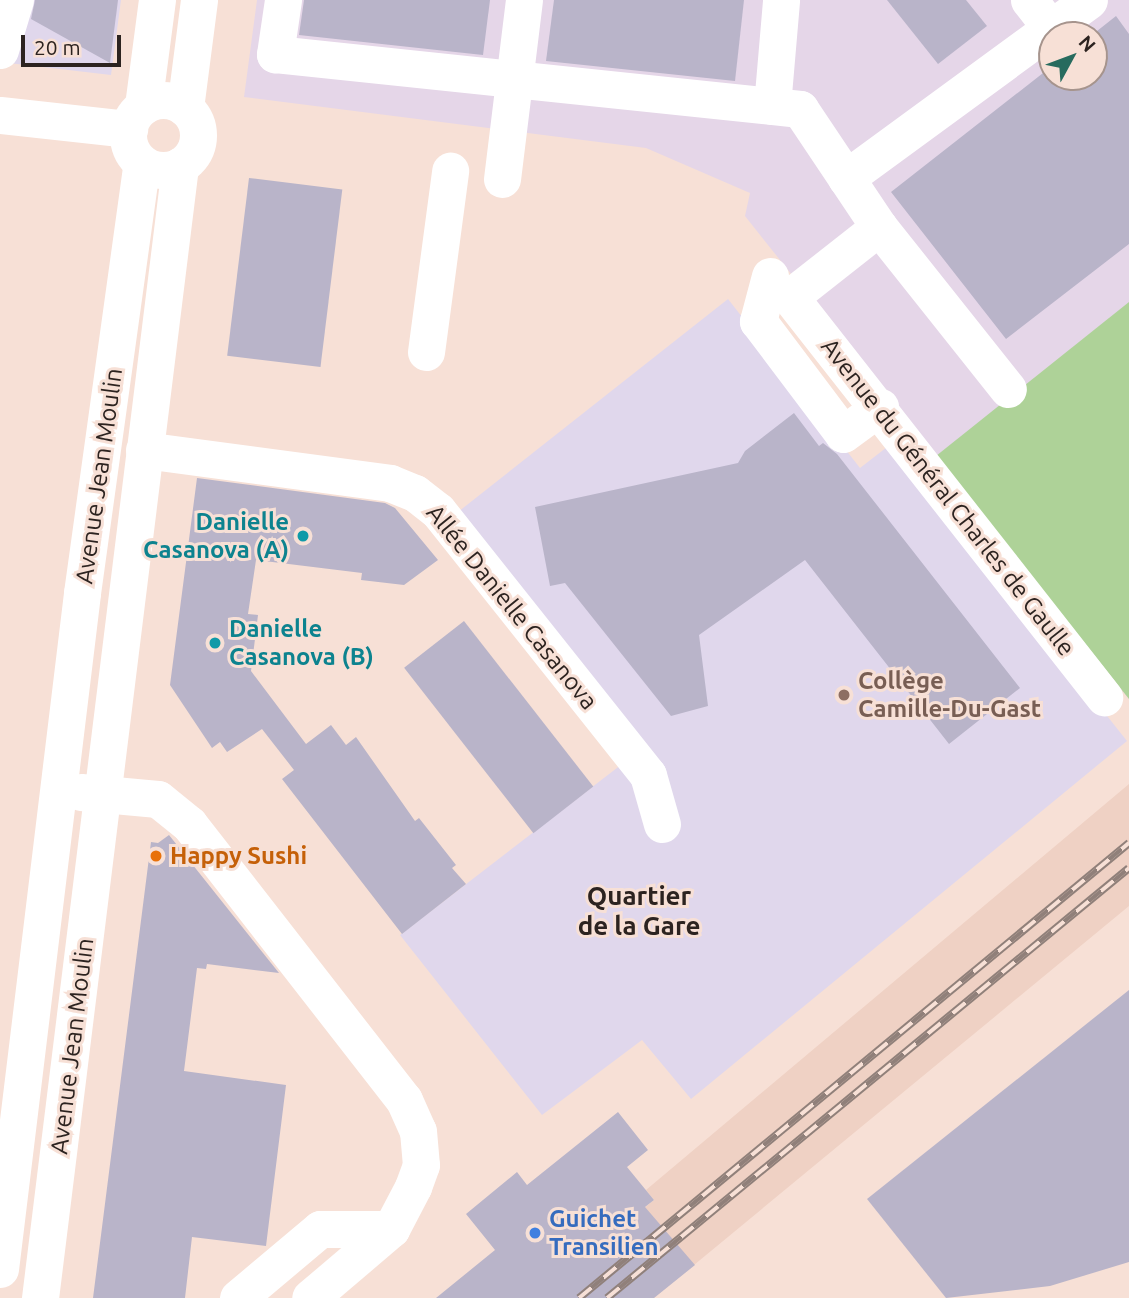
<!DOCTYPE html>
<meta charset="utf-8">
<style>
body{margin:0}
#map{position:relative;width:1129px;height:1298px;overflow:hidden;background:#f7e0d6;font-family:Ubuntu,sans-serif}
div>[style]{position:absolute}
.built>*{inset:0;background:#efd1c4}
.industrial>*{inset:0;background:#e5d6e8}
.education>*{inset:0;background:#e0d7ec}
.green>*{inset:0;background:#aed298}
.building>*{inset:0;background:#b9b4c9;transform-origin:0 0}
.minor>*{height:37px;margin:-18.5px;padding:0 18.5px;transform-origin:18.5px;border-radius:18.5px;background:#fff}
.minor>.ring{margin:-18.5px;padding:0;box-sizing:content-box;background:none;border:37px solid #fff;border-radius:50%}
.rail>*{height:8px;margin-top:-4px;transform-origin:0;background:repeating-linear-gradient(90deg,#f7e0d6 0 16px,#90807a 0 32px);box-sizing:border-box;border-block:2px solid #90807a}
.dots>*{width:19px;height:19px;translate:-50% -50%;box-sizing:border-box;border:4px solid #f7e0d6;border-radius:50%}
span{translate:-50% -50%;white-space:nowrap;text-align:center;line-height:1.15;-webkit-text-stroke:6px #f7e0d6;paint-order:stroke}
.street-label{font-size:24px;color:#2c2320}
.culture-label{font-size:24px;color:#0d838f;font-weight:700}
.right{translate:-100% -50%;text-align:right}
.left{translate:0 -50%;text-align:left}
.education-label{font-size:24px;color:#785e54;font-weight:700}
.food-label{font-size:24px;color:#c56008;font-weight:700}
.shop-label{font-size:24px;color:#366cbe;font-weight:700}
.neighbourhood-label{font-size:26px;color:#2c2320;font-weight:700}
.north{position:absolute;left:1038px;top:21px;width:70px;height:70px;box-sizing:border-box;background:#f7e0d6;border:2px solid #a6948d;border-radius:50%;rotate:49deg;font-size:19px;font-weight:700;line-height:28px;text-align:center;color:#2c2320}
.north::after{content:'';display:block;margin:auto;width:24px;height:32px;background:#276b5e;clip-path:polygon(50% 0,100% 100%,50% 72%,0 100%)}
.scale{position:absolute;left:21px;top:35px;width:100px;height:32px;box-sizing:border-box;border:4px solid #2c2320;border-top:0;padding-left:9px;font-size:21px;line-height:24px;white-space:nowrap;color:#2c2320;-webkit-text-stroke:5px #f7e0d6;paint-order:stroke}
</style>
<div id="map">
<div class="built">
<i style="clip-path:polygon(1129px 784px,1129px 906px,654px 1298px,535px 1298px,654px 1200px,646px 1190px)"></i>
</div>
<div class="industrial">
<i style="clip-path:polygon(evenodd,257px 0,1129px 0,1129px 699px,745px 216px,750px 193px,646px 148px,244px 97px,257px 0,1052px 35px,1094px 35px,1094px 77px,1052px 77px,1052px 35px)"></i>
</div>
<div class="education">
<i style="clip-path:polygon(0 0,121px 0,111px 75px,0 62px)"></i>
<i style="clip-path:polygon(728px 299px,860px 468px,891px 444px,1127px 741px,691px 1099px,642px 1040px,542px 1115px,400px 935px,639px 751px,458px 512px)"></i>
</div>
<div class="green">
<i style="clip-path:polygon(1129px 302px,1129px 699px,936px 456px)"></i>
</div>
<div class="building">
<i style="clip-path:polygon(35px 0,118px 0,110px 63px,31px 19px)"></i>
<i style="clip-path:polygon(304px 0,490px 0,483px 55px,299px 35px)"></i>
<i style="clip-path:polygon(554px 0,744px 0,735px 81px,546px 61px)"></i>
<i style="clip-path:polygon(887px 0,966px 0,987px 26px,938px 64px)"></i>
<i style="clip-path:polygon(1116px 16px,1129px 34px,1129px 244px,1006px 339px,891px 192px,1052px 66px,1052px 77px,1094px 77px,1092px 35px)"></i>
<i style="left:249px;top:178px;width:94px;height:179px;rotate:7deg"></i>
<i style="clip-path:polygon(794px 413px,819px 446px,823px 443px,837px 454px,1020px 688px,949px 744px,805px 560px,699px 635px,708px 706px,671px 716px,565px 583px,550px 586px,535px 507px,738px 463px,745px 451px)"></i>
<i style="clip-path:polygon(197px 478px,385px 503px,395px 508px,438px 560px,404px 585px,361px 580px,362px 573px,256px 560px,248px 614px,258px 615px,251px 671px,306px 744px,331px 725px,346px 745px,356px 737px,415px 821px,419px 818px,456px 865px,452px 868px,466px 884px,402px 934px,282px 779px,294px 770px,262px 729px,227px 752px,220px 742px,212px 748px,170px 685px)"></i>
<i style="left:464px;top:621px;width:210px;height:76px;rotate:52deg"></i>
<i style="clip-path:polygon(169px 835px,279px 973px,207px 964px,206px 969px,197px 968px,184px 1071px,286px 1085px,266px 1246px,192px 1237px,185px 1298px,93px 1298px,151px 842px,158px 843px)"></i>
<i style="clip-path:polygon(1129px 990px,1129px 1262px,1050px 1286px,946px 1298px,867px 1199px)"></i>
<i style="clip-path:polygon(618px 1112px,648px 1150px,627px 1167px,654px 1200px,645px 1207px,695px 1265px,654px 1298px,436px 1298px,495px 1250px,466px 1214px,517px 1172px,527px 1185px)"></i>
</div>
<div class="minor">
<i style="left:283px;top:0;width:55px;rotate:98.4deg"></i>
<i style="left:275px;top:54px;width:528px;rotate:5.98deg"></i>
<i style="left:800px;top:109px;width:142px;rotate:56.2deg"></i>
<i style="left:879px;top:227px;width:207px;rotate:51.5deg"></i>
<i style="left:1029px;top:0;width:34px;rotate:52deg"></i>
<i style="left:0;top:50px;width:52px;rotate:-73.3deg"></i>
<i class="ring" style="left:128px;top:100px;width:33px;height:33px"></i>
<i style="left:143px;top:106px;width:107px;rotate:-82.5deg"></i>
<i style="left:772px;top:106px;width:106px;rotate:-85.1deg"></i>
<i style="left:185px;top:108px;width:109px;rotate:-82.6deg"></i>
<i style="left:0;top:115px;width:130px;rotate:6.2deg"></i>
<i style="left:846px;top:178px;width:301px;rotate:-36.2deg"></i>
<i style="left:502px;top:179px;width:180px;rotate:-83deg"></i>
<i style="left:879px;top:227px;width:113px;rotate:141.8deg"></i>
<i style="left:790px;top:297px;width:509px;rotate:51.87deg"></i>
<i style="left:770px;top:276px;width:47px;rotate:104.9deg"></i>
<i style="left:758px;top:321px;width:141px;rotate:53deg"></i>
<i style="left:843px;top:434px;width:46px;rotate:-36.1deg"></i>
<i style="left:426px;top:352px;width:183px;rotate:-82.4deg"></i>
<i style="left:144px;top:450px;width:248px;rotate:7.6deg"></i>
<i style="left:390px;top:483px;width:27px;rotate:22deg"></i>
<i style="left:415px;top:493px;width:29px;rotate:38deg"></i>
<i style="left:438px;top:511px;width:337px;rotate:51.5deg"></i>
<i style="left:648px;top:775px;width:51px;rotate:74.1deg"></i>
<i style="left:81px;top:792px;width:77px;rotate:5.2deg"></i>
<i style="left:158px;top:799px;width:40px;rotate:39deg"></i>
<i style="left:189px;top:824px;width:350px;rotate:52.1deg"></i>
<i style="left:404px;top:1100px;width:34px;rotate:66deg"></i>
<i style="left:418px;top:1131px;width:34px;rotate:85deg"></i>
<i style="left:421px;top:1165px;width:23px;rotate:110deg"></i>
<i style="left:413px;top:1187px;width:47px;rotate:117.6deg"></i>
<i style="left:391px;top:1229px;width:106px;rotate:139.6deg"></i>
<i style="left:0;top:1269px;width:681px;rotate:-83.08deg"></i>
<i style="left:82px;top:593px;width:434px;rotate:-82.1deg"></i>
<i style="left:40px;top:1298px;width:1141px;rotate:-82.95deg"></i>
<i style="left:238px;top:1298px;width:107px;rotate:-40.1deg"></i>
<i style="left:320px;top:1229px;width:71px"></i>
</div>
<div class="rail">
<i style="left:579px;top:1298px;width:714px;rotate:-39.6deg"></i>
<i style="left:607px;top:1298px;width:676px;rotate:-39.48deg"></i>
</div>
<div class="dots">
<i style="left:303px;top:536px;background:#0f9aa8"></i>
<i style="left:215px;top:643px;background:#0f9aa8"></i>
<i style="left:844px;top:695px;background:#8d6e63"></i>
<i style="left:156px;top:856px;background:#e8710a"></i>
<i style="left:535px;top:1233px;background:#3f7fe0"></i>
</div>
<div class="street-label">
<span style="left:99px;top:476px;rotate:-82deg">Avenue Jean Moulin</span>
<span style="left:948px;top:497px;rotate:52deg">Avenue du Général Charles de Gaulle</span>
<span style="left:512px;top:607px;rotate:51deg">Allée Danielle Casanova</span>
<span style="left:72px;top:1046px;rotate:-83deg">Avenue Jean Moulin</span>
</div>
<div class="culture-label">
<span class="right" style="left:289px;top:536px">Danielle<br>Casanova (A)</span>
<span class="left" style="left:229px;top:643px">Danielle<br>Casanova (B)</span>
</div>
<div class="education-label">
<span class="left" style="left:858px;top:695px">Collège<br>Camille-Du-Gast</span>
</div>
<div class="food-label">
<span class="left" style="left:170px;top:856px">Happy Sushi</span>
</div>
<div class="shop-label">
<span class="left" style="left:549px;top:1233px">Guichet<br>Transilien</span>
</div>
<div class="neighbourhood-label">
<span style="left:639px;top:911px">Quartier<br>de la Gare</span>
</div>
<div class="north">N</div>
<div class="scale">20 m</div>
</div>
